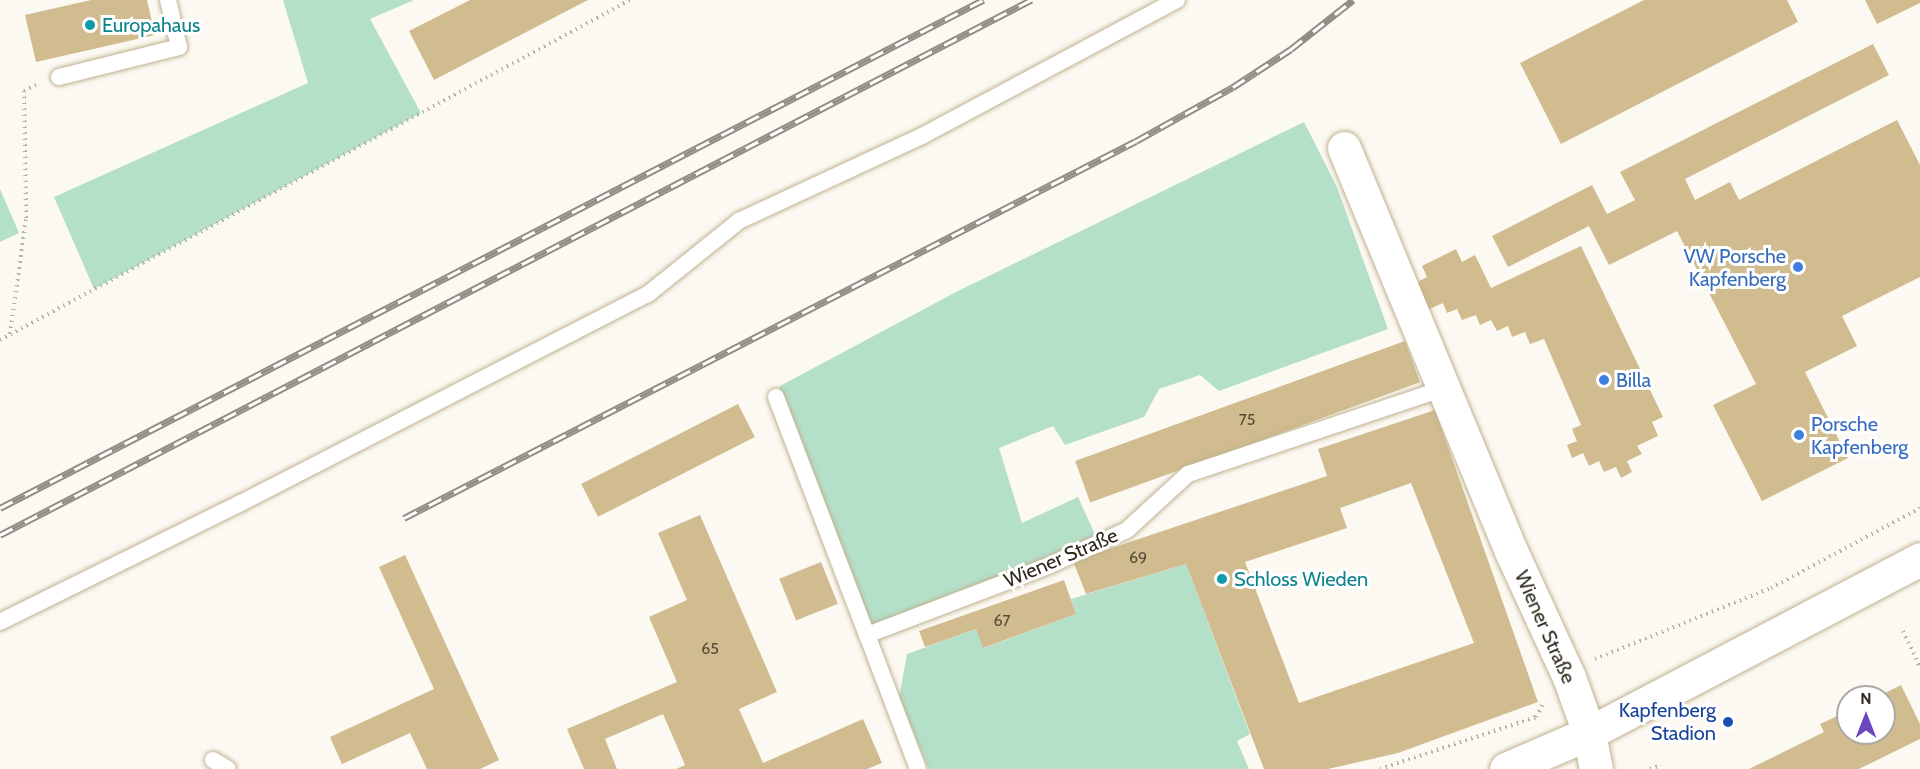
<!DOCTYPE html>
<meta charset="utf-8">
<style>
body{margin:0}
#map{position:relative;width:1920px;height:769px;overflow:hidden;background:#fcf9f2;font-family:Cabin,sans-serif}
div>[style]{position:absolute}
.green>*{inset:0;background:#b4e0ca}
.building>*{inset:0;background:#d0bc8e;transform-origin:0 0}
.path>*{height:4px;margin-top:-2px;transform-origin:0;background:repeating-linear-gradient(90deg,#b5b1a8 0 1.5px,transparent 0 6px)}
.roads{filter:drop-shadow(0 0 2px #c0b190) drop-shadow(0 0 2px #c0b190)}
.lane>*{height:16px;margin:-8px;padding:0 8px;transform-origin:8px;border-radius:8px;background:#fff}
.street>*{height:33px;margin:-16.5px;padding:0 16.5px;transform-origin:16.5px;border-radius:16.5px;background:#fff}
.primary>*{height:33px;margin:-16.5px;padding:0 16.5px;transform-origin:16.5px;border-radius:16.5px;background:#fff}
.rail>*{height:7px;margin-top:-3.5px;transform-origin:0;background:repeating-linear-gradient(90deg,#fff 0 14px,#928e84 0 28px);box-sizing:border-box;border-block:2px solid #928e84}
.dots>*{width:16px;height:16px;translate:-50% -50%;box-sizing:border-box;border:3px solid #fff;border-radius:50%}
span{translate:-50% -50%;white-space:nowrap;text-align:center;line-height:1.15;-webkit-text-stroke:6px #fff;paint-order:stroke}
.number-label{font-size:16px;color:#574e38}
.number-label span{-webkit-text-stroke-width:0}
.culture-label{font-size:20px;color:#0d838f}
.left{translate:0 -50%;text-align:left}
.shop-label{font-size:20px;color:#366cbe}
.right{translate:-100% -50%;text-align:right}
.street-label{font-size:20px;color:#2f291c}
.transit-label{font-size:20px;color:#164399}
.north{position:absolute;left:1836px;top:685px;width:60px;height:60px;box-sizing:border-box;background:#fff;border:2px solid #aca9a4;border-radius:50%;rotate:0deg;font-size:16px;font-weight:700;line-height:24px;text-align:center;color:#2f291c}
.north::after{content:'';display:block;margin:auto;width:21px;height:27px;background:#6c46bf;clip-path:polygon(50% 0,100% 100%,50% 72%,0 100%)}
</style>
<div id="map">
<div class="green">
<i style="clip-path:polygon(283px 0,414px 0,370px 19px,421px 113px,94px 289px,54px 197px,308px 83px)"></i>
<i style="clip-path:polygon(1304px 122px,1337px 187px,1388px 329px,1219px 391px,1200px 375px,1159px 389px,1144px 417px,1065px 445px,1053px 426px,999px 448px,1022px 523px,1078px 497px,1099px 543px,867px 635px,776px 397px,780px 386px,956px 292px)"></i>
<i style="clip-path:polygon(0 189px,19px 233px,0 242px)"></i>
<i style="clip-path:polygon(1186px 564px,1250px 734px,1237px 741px,1249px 769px,929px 769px,899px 698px,907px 654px,976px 629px,984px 648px,1076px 614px,1071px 599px)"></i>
</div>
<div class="building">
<i style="clip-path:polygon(91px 0,147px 0,155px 35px,36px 62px,25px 15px)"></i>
<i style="clip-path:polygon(470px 0,588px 0,434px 80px,409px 31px)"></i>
<i style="clip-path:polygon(1644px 0,1787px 0,1798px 22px,1561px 144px,1520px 63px)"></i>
<i style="clip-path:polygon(1865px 0,1920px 0,1920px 3px,1877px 24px)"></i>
<i style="clip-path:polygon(1873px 44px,1889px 75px,1685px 179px,1695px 200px,1730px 182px,1739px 200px,1897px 120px,1920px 165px,1920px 277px,1842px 316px,1857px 346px,1805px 372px,1848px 458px,1762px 501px,1713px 405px,1756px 384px,1677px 231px,1609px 265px,1589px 226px,1508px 267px,1492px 236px,1592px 185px,1607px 214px,1635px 200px,1620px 172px)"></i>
<i style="clip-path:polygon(1581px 246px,1663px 417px,1652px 422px,1658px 436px,1637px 446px,1642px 454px,1627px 461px,1632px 472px,1621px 478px,1616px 467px,1604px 472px,1599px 461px,1589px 466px,1583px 453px,1572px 458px,1567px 445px,1577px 441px,1572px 429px,1581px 425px,1544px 339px,1530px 344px,1525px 332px,1512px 337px,1508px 326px,1497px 331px,1491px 320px,1480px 325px,1476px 315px,1462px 320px,1457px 309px,1447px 313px,1443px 303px,1427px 310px,1417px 282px,1427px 277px,1422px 266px,1456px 249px,1462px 262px,1475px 255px,1491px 288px)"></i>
<i style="left:1405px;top:341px;width:44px;height:351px;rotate:70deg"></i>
<i style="left:738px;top:404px;width:37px;height:176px;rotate:63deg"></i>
<i style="clip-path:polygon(evenodd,1435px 410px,1538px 702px,1398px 753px,1328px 769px,1264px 769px,1186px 564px,1086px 594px,1073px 561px,1327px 476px,1318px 449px,1435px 410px,1411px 483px,1474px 643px,1299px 703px,1245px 562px,1347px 528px,1340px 508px,1411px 483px)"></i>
<i style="clip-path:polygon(700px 515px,777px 692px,739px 709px,763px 763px,863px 719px,882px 763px,867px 769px,676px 769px,685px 765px,663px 714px,605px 739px,617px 769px,584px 769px,567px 729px,677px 682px,649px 617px,687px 600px,658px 533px)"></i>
<i style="clip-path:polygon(405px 555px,499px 760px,480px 769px,427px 769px,410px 733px,342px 764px,330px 737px,434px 689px,379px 567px)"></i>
<i style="left:821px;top:562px;width:45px;height:45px;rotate:68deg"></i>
<i style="clip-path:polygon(1064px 580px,1076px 614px,983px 648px,976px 629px,925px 647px,919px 631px)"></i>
<i style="clip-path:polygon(1901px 685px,1920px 724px,1920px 739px,1859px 769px,1749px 769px,1824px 732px,1820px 724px,1848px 711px,1848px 733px,1884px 733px,1884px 697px,1877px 697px)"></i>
</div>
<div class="path">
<i style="left:10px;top:334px;width:117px;rotate:-82.1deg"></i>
<i style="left:26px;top:218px;width:127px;rotate:-90.9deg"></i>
<i style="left:24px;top:91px;width:16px;rotate:-27deg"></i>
<i style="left:0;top:340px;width:716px;rotate:-28.35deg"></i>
<i style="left:1903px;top:631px;width:40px;rotate:65deg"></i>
<i style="left:1595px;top:659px;width:190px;rotate:-22deg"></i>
<i style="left:1771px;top:588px;width:169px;rotate:-28.2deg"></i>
<i style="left:1380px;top:769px;width:164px;rotate:-18.4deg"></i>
<i style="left:1536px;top:717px;width:15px;rotate:-62deg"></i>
<i style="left:1650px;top:769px;width:12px;rotate:-20deg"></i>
</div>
<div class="roads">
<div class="lane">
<i style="left:59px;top:77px;width:124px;rotate:-14deg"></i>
<i style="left:179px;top:47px;width:48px;rotate:-103.2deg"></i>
<i style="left:776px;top:397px;width:255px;rotate:69.1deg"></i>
<i style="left:0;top:622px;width:269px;rotate:-26.3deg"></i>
<i style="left:241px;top:503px;width:458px;rotate:-27.2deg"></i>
<i style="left:648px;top:294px;width:117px;rotate:-38.7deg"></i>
<i style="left:739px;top:221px;width:202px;rotate:-24.9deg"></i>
<i style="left:922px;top:136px;width:289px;rotate:-28.1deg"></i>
<i style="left:213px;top:760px;width:17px;rotate:31deg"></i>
<i style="left:918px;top:769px;width:143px;rotate:-110.8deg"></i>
<i style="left:867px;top:635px;width:194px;rotate:-20.9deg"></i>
<i style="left:1048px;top:566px;width:87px;rotate:-24.5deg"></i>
<i style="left:1127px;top:530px;width:83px;rotate:-42.6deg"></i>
<i style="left:1188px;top:474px;width:271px;rotate:-18.5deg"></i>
</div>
<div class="street">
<i style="left:1344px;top:148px;width:436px;rotate:67.5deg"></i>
<i style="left:1511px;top:551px;width:139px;rotate:65.3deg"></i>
<i style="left:1569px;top:677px;width:59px;rotate:70.3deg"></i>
<i style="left:1589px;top:733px;width:37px;rotate:79deg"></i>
</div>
<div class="primary">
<i style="left:1506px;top:769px;width:90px;rotate:-23.4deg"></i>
<i style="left:1589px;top:733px;width:374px;rotate:-27.7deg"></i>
</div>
</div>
<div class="rail">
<i style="left:0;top:508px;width:1107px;rotate:-27.33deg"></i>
<i style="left:404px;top:518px;width:823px;rotate:-27.25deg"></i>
<i style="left:1136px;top:141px;width:111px;rotate:-29.1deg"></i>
<i style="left:1233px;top:87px;width:69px;rotate:-33.2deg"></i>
<i style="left:1291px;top:49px;width:79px;rotate:-38.3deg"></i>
<i style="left:0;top:535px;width:1162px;rotate:-27.43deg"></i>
</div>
<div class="dots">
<i style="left:90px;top:25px;background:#0f9aa8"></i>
<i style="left:1798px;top:267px;background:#3f7fe0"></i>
<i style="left:1604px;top:380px;background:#3f7fe0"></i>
<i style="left:1799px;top:435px;background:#3f7fe0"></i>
<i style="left:1222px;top:579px;background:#0f9aa8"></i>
<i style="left:1728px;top:722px;background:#1a4fb4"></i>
</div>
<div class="number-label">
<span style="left:1247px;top:420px">75</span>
<span style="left:1138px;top:558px">69</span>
<span style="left:1002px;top:621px">67</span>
<span style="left:710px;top:649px">65</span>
</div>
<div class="culture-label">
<span class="left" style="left:102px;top:25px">Europahaus</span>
<span class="left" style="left:1234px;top:579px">Schloss Wieden</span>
</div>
<div class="shop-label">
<span class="right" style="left:1786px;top:268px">VW Porsche<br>Kapfenberg</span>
<span class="left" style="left:1616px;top:380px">Billa</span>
<span class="left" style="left:1811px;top:436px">Porsche<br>Kapfenberg</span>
</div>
<div class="street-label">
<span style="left:1061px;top:558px;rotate:-23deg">Wiener Straße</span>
<span style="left:1545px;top:627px;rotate:66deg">Wiener Straße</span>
</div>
<div class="transit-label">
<span class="right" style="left:1716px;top:722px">Kapfenberg<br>Stadion</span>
</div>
<div class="north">N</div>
</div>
